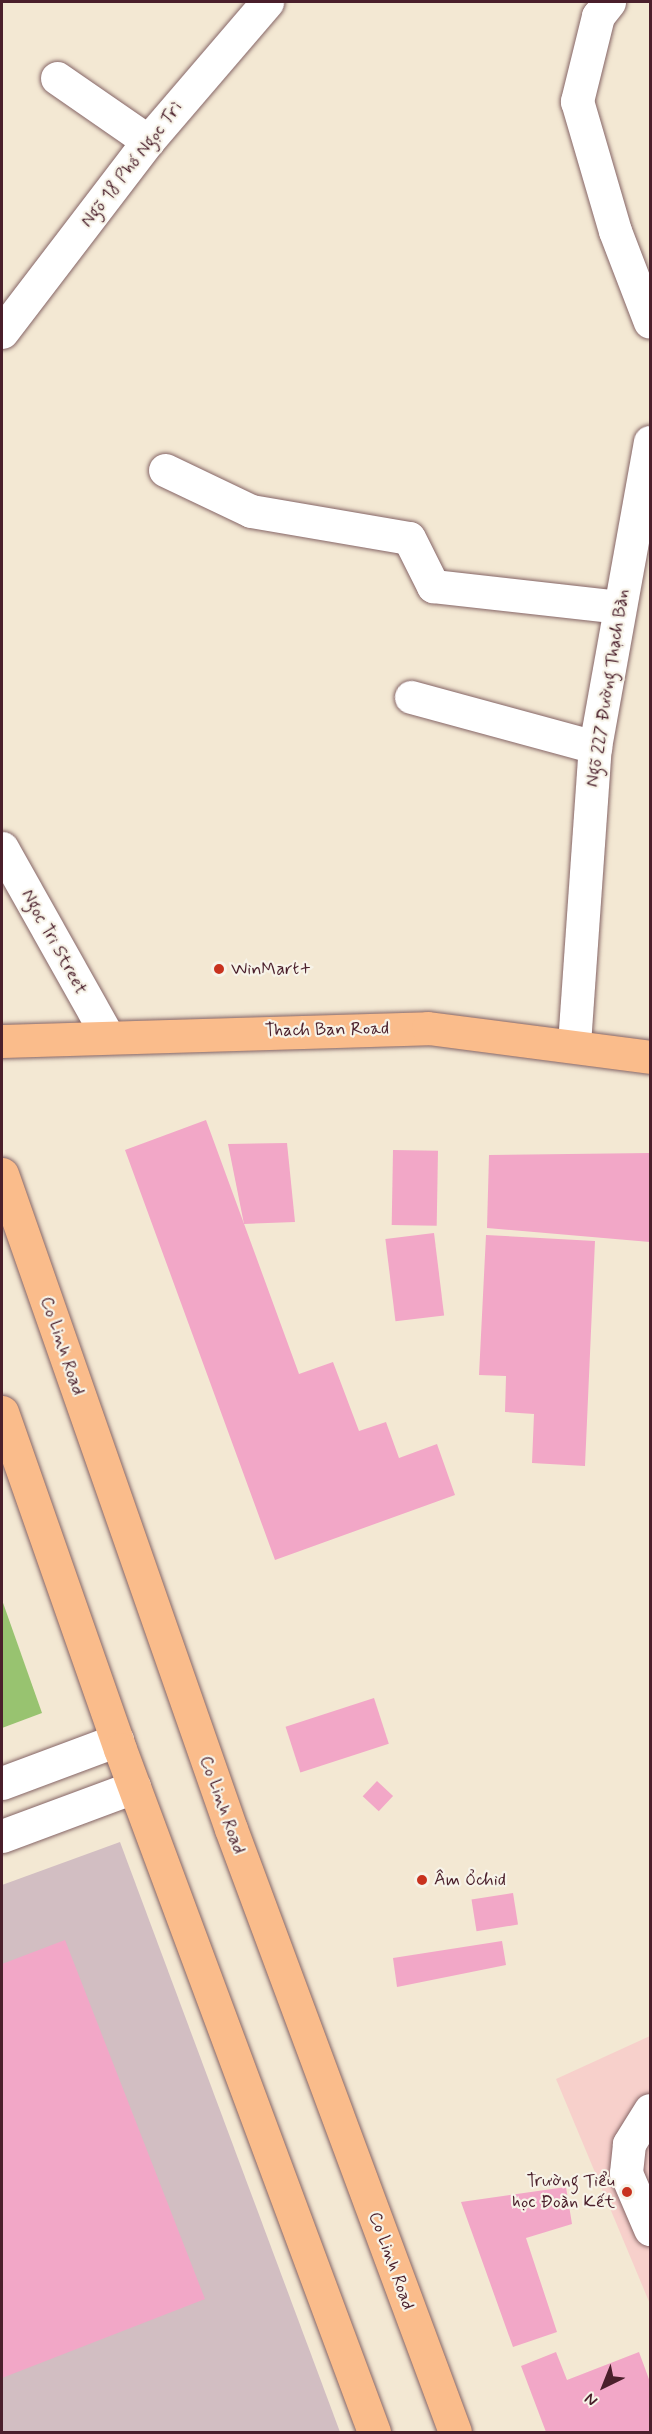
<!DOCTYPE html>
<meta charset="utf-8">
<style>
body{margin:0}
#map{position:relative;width:652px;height:2434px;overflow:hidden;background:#f3e8d3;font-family:Mynerve,sans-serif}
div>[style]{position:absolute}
.built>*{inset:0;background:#f7d0cb}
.industrial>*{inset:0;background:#d2bec2}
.green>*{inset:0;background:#98c370}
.building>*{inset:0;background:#f2a7c7;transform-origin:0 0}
.roads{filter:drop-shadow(0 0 2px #856566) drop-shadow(0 0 2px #856566)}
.minor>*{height:33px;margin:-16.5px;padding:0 16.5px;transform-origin:16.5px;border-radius:16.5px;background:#fff}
.major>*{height:33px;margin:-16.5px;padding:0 16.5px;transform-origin:16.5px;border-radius:16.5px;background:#fabc8b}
.dots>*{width:16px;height:16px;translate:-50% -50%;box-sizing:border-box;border:3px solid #f7f3e8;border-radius:50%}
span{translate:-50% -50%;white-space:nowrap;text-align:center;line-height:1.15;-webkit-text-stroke:4.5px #f7f3e8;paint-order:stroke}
.street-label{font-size:18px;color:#4a1f2b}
.poi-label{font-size:18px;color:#4a1f2b}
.left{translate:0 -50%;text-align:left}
.right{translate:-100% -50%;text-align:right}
.frame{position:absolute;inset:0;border:3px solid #4a1f2b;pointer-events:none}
.north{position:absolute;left:574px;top:2356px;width:60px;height:60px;-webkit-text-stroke:4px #f7f3e8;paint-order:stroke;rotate:223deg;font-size:16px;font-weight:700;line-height:24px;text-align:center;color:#4a1f2b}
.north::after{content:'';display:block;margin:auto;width:21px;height:27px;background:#4a1f2b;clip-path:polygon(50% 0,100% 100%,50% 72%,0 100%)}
</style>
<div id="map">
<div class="built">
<i style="clip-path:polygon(650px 2036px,650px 2304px,556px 2079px)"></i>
</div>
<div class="industrial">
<i style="clip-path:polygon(120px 1842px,340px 2432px,2px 2432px,2px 1885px)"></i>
</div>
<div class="green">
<i style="clip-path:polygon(2px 1600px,42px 1713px,2px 1728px)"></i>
</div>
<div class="building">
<i style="clip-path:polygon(206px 1120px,299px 1374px,333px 1362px,359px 1431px,386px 1422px,399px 1458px,437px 1444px,455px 1495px,275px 1560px,125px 1150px)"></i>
<i style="clip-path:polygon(287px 1143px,295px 1222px,244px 1224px,228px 1144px)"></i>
<i style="left:393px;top:1150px;width:45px;height:75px;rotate:1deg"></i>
<i style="clip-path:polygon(650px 1153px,650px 1242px,487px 1228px,489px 1155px)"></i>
<i style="left:434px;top:1233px;width:83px;height:49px;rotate:83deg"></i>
<i style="clip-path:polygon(486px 1235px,595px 1241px,585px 1466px,532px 1463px,534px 1414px,505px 1412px,506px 1376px,479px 1375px)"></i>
<i style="left:374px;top:1698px;width:48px;height:93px;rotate:72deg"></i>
<i style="left:377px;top:1781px;width:22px;height:21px;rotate:43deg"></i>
<i style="left:513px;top:1893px;width:32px;height:42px;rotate:81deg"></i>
<i style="clip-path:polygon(65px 1940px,205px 2299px,2px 2378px,2px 1964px)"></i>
<i style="clip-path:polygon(502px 1941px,506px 1965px,397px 1987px,393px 1958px)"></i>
<i style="clip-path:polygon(566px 2187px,572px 2224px,526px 2238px,557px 2332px,513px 2347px,461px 2202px)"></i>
<i style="clip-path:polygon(556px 2352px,567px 2380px,639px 2352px,650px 2382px,650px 2432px,546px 2432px,521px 2366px)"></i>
</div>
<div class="roads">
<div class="minor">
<i style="left:609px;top:2px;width:18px;rotate:128deg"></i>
<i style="left:598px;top:16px;width:88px;rotate:103.9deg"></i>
<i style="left:577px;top:101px;width:135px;rotate:73.7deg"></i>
<i style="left:615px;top:231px;width:97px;rotate:69deg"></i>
<i style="left:57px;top:78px;width:111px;rotate:34.7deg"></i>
<i style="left:2px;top:332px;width:240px;rotate:-52.6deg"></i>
<i style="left:148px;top:141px;width:183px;rotate:-49.4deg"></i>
<i style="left:165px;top:470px;width:95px;rotate:25.5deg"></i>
<i style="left:251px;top:511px;width:160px;rotate:9.7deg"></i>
<i style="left:409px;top:538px;width:54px;rotate:63.4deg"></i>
<i style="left:433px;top:586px;width:187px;rotate:6.4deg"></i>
<i style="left:411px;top:697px;width:191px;rotate:15.2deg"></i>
<i style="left:2px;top:848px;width:214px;rotate:60.7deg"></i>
<i style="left:574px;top:1044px;width:298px;rotate:-86deg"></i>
<i style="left:595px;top:747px;width:310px;rotate:-79.8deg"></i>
<i style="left:2px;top:1783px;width:123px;rotate:-20.5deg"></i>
<i style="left:2px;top:1836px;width:141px;rotate:-20.4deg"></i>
<i style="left:650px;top:2110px;width:40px;rotate:122deg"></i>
<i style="left:629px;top:2144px;width:29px;rotate:96deg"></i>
<i style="left:626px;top:2173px;width:61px;rotate:66.8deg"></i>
</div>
<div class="major">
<i style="left:2px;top:1041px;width:426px;rotate:-1.7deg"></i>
<i style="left:428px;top:1028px;width:224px;rotate:7.4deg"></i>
<i style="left:2px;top:1174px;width:694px;rotate:70.73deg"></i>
<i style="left:231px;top:1829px;width:643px;rotate:69.62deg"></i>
<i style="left:2px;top:1412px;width:357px;rotate:70.7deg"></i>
<i style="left:120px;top:1749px;width:729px;rotate:69.6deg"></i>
</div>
</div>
<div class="dots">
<i style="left:219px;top:969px;background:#c8321e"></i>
<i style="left:422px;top:1880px;background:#c8321e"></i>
<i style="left:627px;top:2192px;background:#c8321e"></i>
</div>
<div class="street-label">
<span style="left:132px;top:165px;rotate:-52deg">Ngõ 18 Phố Ngọc Trì</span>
<span style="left:608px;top:688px;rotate:-81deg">Ngõ 227 Đường Thạch Bàn</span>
<span style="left:54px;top:942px;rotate:61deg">Ngoc Tri Street</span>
<span style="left:327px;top:1030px;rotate:-1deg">Thach Ban Road</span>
<span style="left:62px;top:1346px;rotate:71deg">Co Linh Road</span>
<span style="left:222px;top:1805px;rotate:70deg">Co Linh Road</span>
<span style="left:391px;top:2261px;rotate:70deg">Co Linh Road</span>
</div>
<div class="poi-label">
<span class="left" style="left:231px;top:969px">WinMart+</span>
<span class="left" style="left:434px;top:1880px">Âm Ỏchid</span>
<span class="right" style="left:615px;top:2192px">Trường Tiểu<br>học Đoàn Kết</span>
</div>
<div class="frame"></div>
<div class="north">N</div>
</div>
